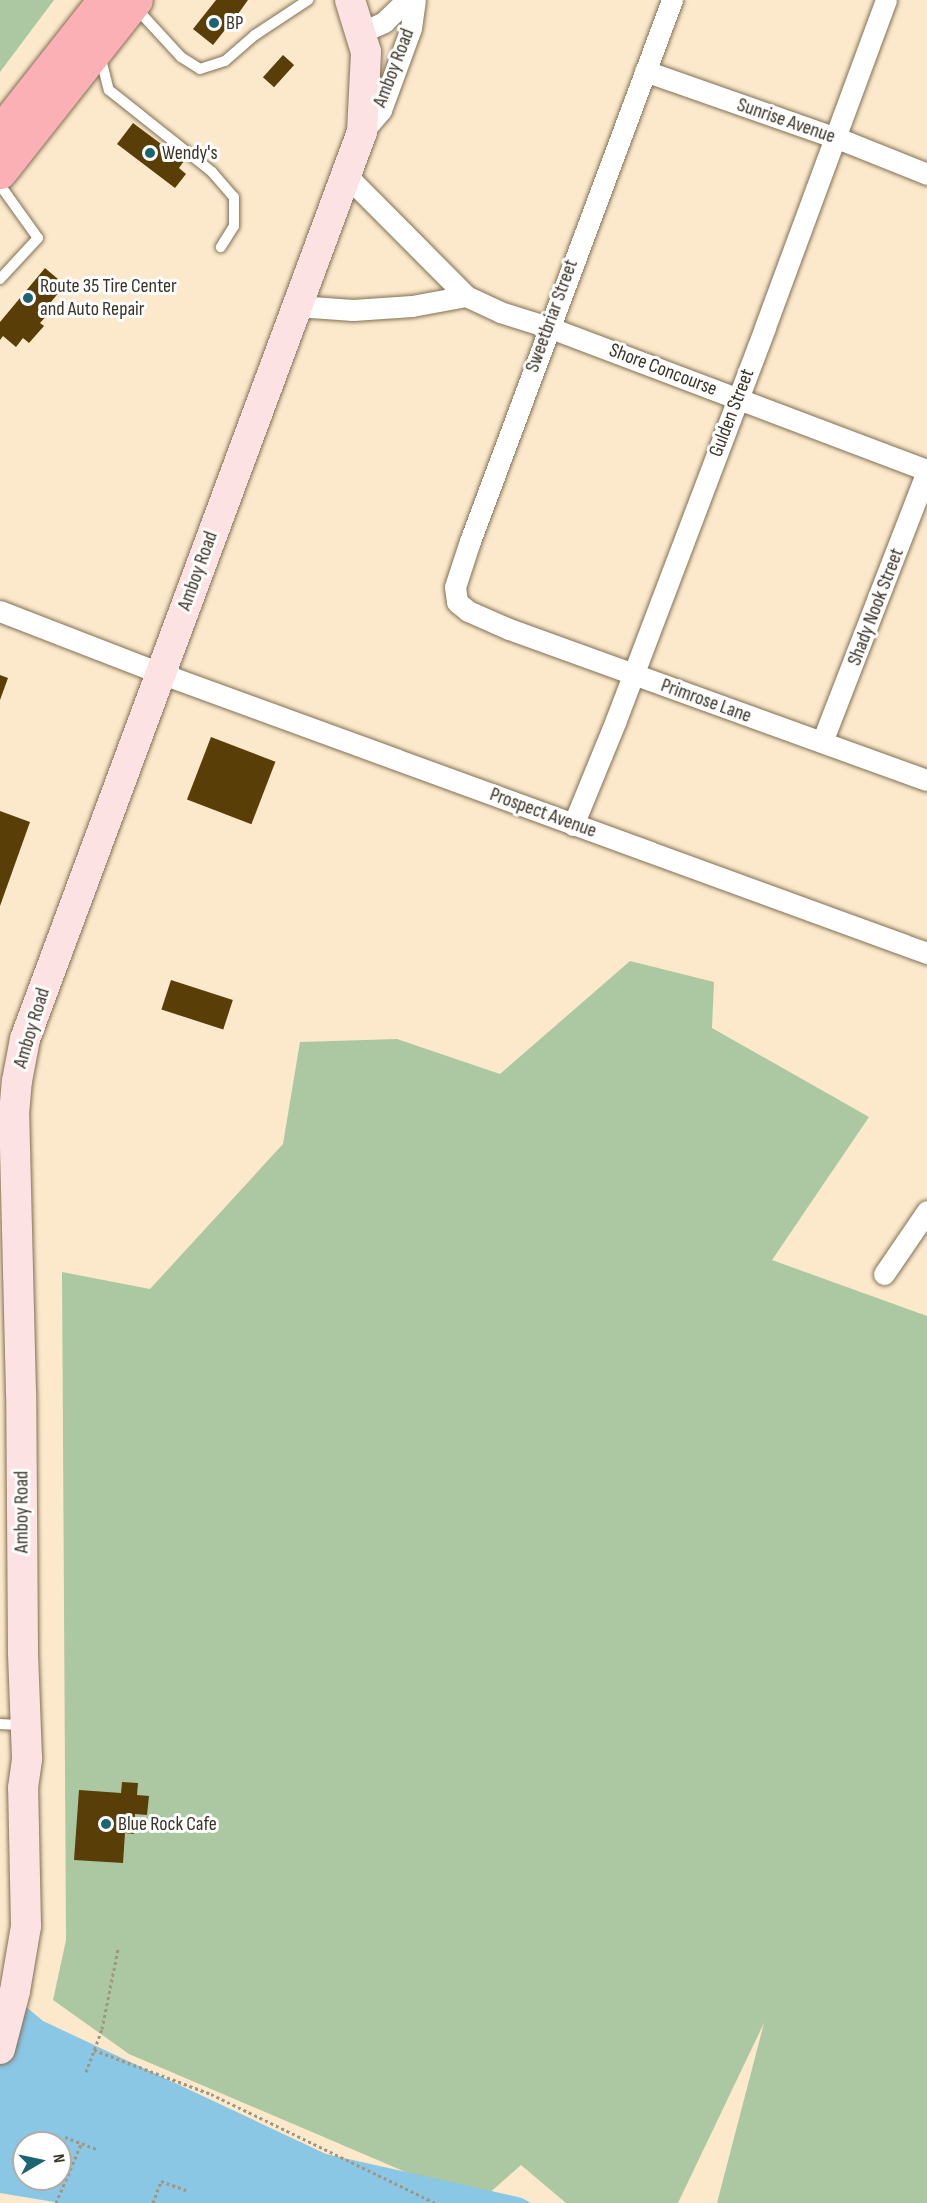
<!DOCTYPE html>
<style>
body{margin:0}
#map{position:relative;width:927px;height:2203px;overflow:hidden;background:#fce9cb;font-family:"Sofia Sans Condensed",sans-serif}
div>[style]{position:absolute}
.green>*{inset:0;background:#abc8a3}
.water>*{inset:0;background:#89c7e5}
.building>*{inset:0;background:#5a3e07;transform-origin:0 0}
.path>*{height:3px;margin-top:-1.5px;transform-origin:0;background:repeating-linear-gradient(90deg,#a39580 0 3px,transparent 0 6px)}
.roads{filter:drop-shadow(0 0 2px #817056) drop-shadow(0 0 2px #817056)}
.service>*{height:10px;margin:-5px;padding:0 5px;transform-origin:5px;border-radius:5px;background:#fff}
.minor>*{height:21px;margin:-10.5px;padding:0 10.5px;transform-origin:10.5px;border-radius:10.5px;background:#fff}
.secondary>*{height:30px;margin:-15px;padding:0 15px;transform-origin:15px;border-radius:15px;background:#fde2e3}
.trunk>*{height:33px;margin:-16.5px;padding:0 16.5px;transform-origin:16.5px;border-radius:16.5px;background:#fab0b4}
.dots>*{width:16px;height:16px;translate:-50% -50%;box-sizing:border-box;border:3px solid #fff;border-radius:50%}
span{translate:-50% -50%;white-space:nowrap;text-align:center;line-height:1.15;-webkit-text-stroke:6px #fff;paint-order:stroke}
.poi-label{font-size:20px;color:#3a3327}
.left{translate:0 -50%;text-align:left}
.street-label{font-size:20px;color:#3a3327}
.north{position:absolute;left:12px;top:2131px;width:60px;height:60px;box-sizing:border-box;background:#fff;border:2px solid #b0ada9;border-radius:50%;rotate:81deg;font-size:16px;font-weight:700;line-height:24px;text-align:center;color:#3a3327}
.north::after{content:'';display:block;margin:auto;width:21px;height:27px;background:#1b6472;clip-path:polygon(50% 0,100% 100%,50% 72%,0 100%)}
</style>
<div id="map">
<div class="green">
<i style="clip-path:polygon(0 0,54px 0,0 72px)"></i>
<i style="clip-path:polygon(630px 961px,714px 982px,712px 1028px,869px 1117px,772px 1260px,927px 1316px,927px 2203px,717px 2203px,764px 2023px,678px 2203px,566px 2203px,521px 2165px,478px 2203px,129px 2054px,53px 2000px,66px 1940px,62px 1272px,150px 1289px,283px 1144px,300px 1042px,397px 1039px,500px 1074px)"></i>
</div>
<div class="water">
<i style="clip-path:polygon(evenodd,0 1985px,43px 2021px,326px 2154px,522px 2198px,531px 2203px,60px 2203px,0 2193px,0 1985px,24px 2143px,60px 2143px,60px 2179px,24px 2179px,24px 2143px)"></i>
</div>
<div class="building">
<i style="clip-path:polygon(216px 0,248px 0,238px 14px,244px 19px,239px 26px,232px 21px,213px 45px,193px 29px)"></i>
<i style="left:283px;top:55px;width:15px;height:30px;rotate:42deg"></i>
<i style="clip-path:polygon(133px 123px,184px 161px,179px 168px,186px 174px,175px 188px,117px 144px)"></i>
<i style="clip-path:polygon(45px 268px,65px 285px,46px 308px,50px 312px,40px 323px,44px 326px,29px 343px,23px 338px,16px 347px,3px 336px,0 340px,0 322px)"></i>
<i style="clip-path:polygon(0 675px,8px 678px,0 700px)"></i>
<i style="left:211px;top:737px;width:69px;height:67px;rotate:21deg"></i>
<i style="clip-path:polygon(0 811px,30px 822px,0 906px)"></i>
<i style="left:171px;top:980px;width:65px;height:31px;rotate:18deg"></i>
<i style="clip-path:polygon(122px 1782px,138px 1783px,137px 1795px,149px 1796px,147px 1815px,135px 1814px,134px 1834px,125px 1833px,123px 1863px,74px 1860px,79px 1790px,121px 1793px)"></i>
</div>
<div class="path">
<i style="left:94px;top:2050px;width:125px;rotate:20.6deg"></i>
<i style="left:211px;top:2094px;width:249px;rotate:25.9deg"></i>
<i style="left:86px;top:2072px;width:46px;rotate:-69.6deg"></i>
<i style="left:102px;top:2029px;width:82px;rotate:-78.7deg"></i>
<i style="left:65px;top:2137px;width:36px;rotate:21deg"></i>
<i style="left:56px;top:2203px;width:64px;rotate:-67deg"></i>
<i style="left:153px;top:2203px;width:23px;rotate:-70deg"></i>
<i style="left:161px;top:2181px;width:27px;rotate:20deg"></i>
</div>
<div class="roads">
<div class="service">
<i style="left:136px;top:8px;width:67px;rotate:47.4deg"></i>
<i style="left:181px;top:57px;width:22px;rotate:32deg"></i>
<i style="left:200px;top:69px;width:26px;rotate:-18deg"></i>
<i style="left:225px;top:61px;width:40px;rotate:-41deg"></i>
<i style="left:255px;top:35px;width:64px;rotate:-33.4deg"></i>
<i style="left:100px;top:55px;width:36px;rotate:76deg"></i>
<i style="left:109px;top:90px;width:132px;rotate:38.5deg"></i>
<i style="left:212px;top:172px;width:33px;rotate:49deg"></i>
<i style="left:234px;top:197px;width:29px;rotate:90deg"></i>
<i style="left:234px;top:226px;width:25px;rotate:122deg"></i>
<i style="left:0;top:185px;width:65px;rotate:54.4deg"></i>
<i style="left:38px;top:238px;width:56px;rotate:132.8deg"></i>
<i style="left:0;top:1724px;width:22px;rotate:3deg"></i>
</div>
<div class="minor">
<i style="left:672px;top:0;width:577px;rotate:110.47deg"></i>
<i style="left:470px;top:541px;width:48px;rotate:108.1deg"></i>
<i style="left:455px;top:587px;width:15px;rotate:82deg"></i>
<i style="left:457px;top:602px;width:14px;rotate:39deg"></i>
<i style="left:468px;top:611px;width:45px;rotate:23.7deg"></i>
<i style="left:509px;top:629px;width:444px;rotate:19.9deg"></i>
<i style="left:362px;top:32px;width:24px;rotate:-24deg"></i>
<i style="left:384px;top:22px;width:32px;rotate:-44deg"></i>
<i style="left:645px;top:71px;width:209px;rotate:19.3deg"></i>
<i style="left:842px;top:140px;width:92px;rotate:21.8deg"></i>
<i style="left:362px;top:132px;width:29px;rotate:-49deg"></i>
<i style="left:381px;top:110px;width:87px;rotate:-69.9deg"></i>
<i style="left:411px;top:28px;width:28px;rotate:-82deg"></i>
<i style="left:347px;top:176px;width:169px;rotate:45.2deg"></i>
<i style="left:466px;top:296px;width:38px;rotate:25deg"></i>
<i style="left:500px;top:312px;width:50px;rotate:17.4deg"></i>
<i style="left:548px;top:327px;width:405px;rotate:20.7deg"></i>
<i style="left:297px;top:306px;width:56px;rotate:4.1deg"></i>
<i style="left:353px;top:310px;width:59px;rotate:-3.9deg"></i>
<i style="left:412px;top:306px;width:55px;rotate:-10.5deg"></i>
<i style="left:0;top:611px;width:172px;rotate:21.2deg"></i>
<i style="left:160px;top:673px;width:817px;rotate:20.06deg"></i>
<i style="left:822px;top:742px;width:291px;rotate:-68.8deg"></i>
<i style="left:573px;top:825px;width:113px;rotate:-67.7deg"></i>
<i style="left:616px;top:720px;width:420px;rotate:-69.2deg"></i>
<i style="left:765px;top:327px;width:349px;rotate:-69.7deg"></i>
<i style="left:884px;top:1274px;width:76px;rotate:-55.7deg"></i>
</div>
<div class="secondary">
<i style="left:0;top:2049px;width:60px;rotate:-75.5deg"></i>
<i style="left:15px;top:1991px;width:66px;rotate:-80.4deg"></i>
<i style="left:26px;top:1926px;width:138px;rotate:-91.2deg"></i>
<i style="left:23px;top:1788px;width:30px;rotate:-82deg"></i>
<i style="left:27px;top:1758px;width:106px;rotate:-92.2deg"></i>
<i style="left:23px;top:1652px;width:259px;rotate:-90.4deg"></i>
<i style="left:21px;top:1393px;width:279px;rotate:-91.4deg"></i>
<i style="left:14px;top:1114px;width:33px;rotate:-85deg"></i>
<i style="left:17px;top:1081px;width:43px;rotate:-79.2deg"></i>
<i style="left:25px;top:1039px;width:968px;rotate:-69.62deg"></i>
<i style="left:362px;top:132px;width:80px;rotate:-87.1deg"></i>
<i style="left:366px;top:52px;width:54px;rotate:-107.1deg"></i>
</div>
<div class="trunk">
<i style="left:0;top:132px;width:168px;rotate:-51.8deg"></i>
<i style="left:0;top:172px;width:219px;rotate:-51.7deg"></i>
</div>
</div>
<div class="dots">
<i style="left:214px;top:23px;background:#1b6472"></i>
<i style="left:150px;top:153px;background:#1b6472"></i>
<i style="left:28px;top:298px;background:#1b6472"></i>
<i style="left:106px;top:1824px;background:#1b6472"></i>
</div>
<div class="poi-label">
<span class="left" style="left:226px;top:23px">BP</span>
<span class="left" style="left:162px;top:153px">Wendy's</span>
<span class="left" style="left:40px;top:298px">Route 35 Tire Center<br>and Auto Repair</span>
<span class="left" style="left:118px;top:1824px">Blue Rock Cafe</span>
</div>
<div class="street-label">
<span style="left:394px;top:68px;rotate:-69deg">Amboy Road</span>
<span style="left:786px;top:121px;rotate:19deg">Sunrise Avenue</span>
<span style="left:552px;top:316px;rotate:-70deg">Sweetbriar Street</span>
<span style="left:663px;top:370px;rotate:21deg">Shore Concourse</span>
<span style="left:732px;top:413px;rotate:-69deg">Gulden Street</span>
<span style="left:198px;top:571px;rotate:-70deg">Amboy Road</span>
<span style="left:876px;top:607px;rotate:-69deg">Shady Nook Street</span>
<span style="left:706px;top:701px;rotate:20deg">Primrose Lane</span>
<span style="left:543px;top:813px;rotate:20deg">Prospect Avenue</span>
<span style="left:32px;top:1028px;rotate:-73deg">Amboy Road</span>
<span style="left:22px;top:1512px;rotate:-90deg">Amboy Road</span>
</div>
<div class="north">N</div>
</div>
